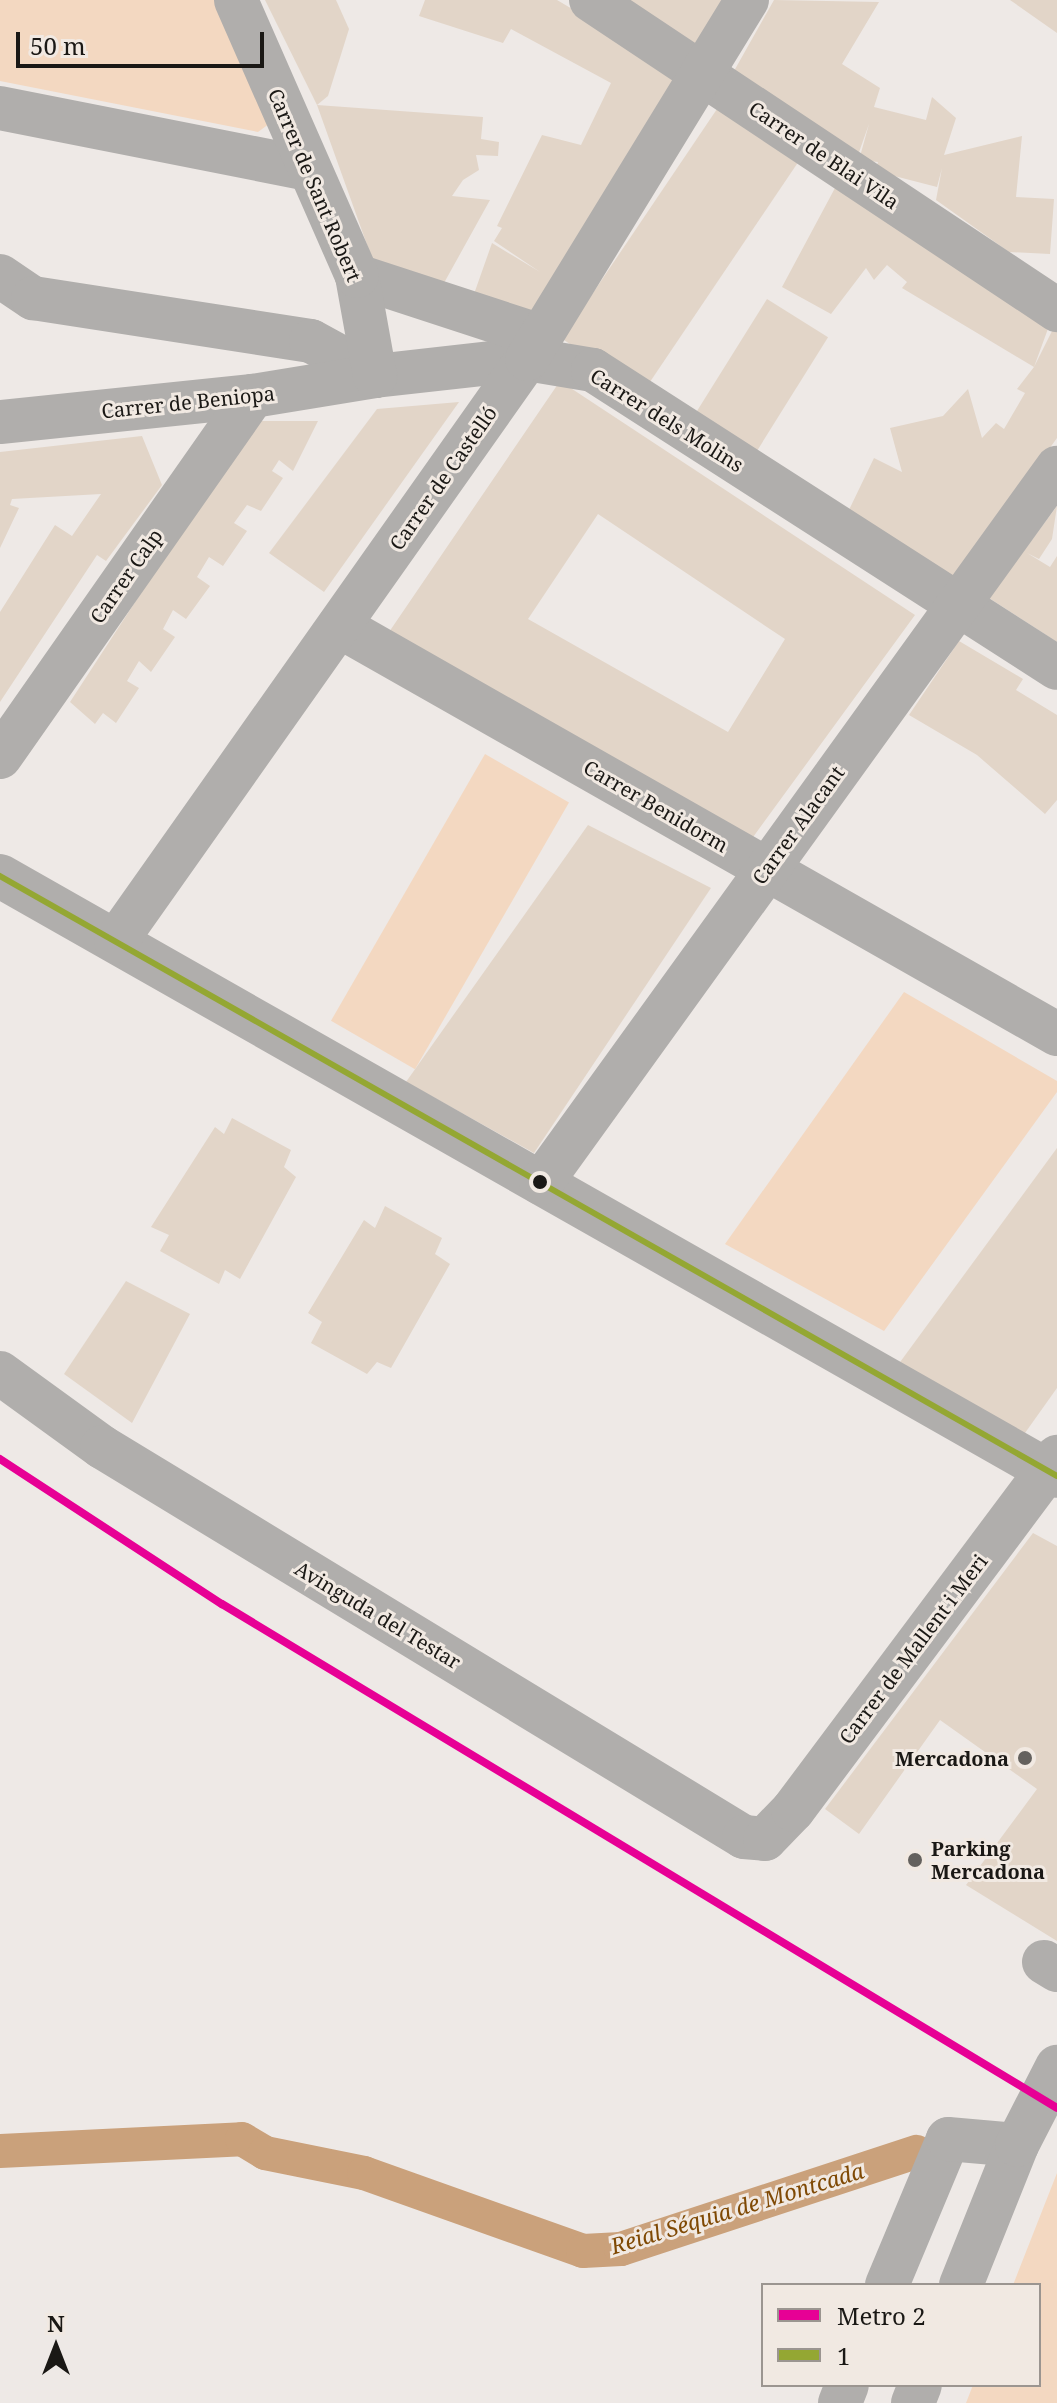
<!DOCTYPE html>
<meta charset="utf-8">
<style>
body{margin:0}
#map{position:relative;width:1057px;height:2403px;overflow:hidden;background:#eee9e6;font-family:"Noto Serif",serif}
div>[style]{position:absolute}
.green>*{inset:0;background:#f3d8c1;transform-origin:0 0}
.canal>*{height:34px;margin:-17px;padding:0 17px;transform-origin:17px;border-radius:17px;background:#caa17b}
.building>*{inset:0;background:#e2d5c8;transform-origin:0 0}
.minor>*{height:44px;margin:-22px;padding:0 22px;transform-origin:22px;border-radius:22px;background:#b0aeac}
.bus-1>*{height:6px;margin:-3px;padding:0 3px;transform-origin:3px;border-radius:3px;background:#94a733}
.metro-1>*{height:8px;margin:-4px;padding:0 4px;transform-origin:4px;border-radius:4px;background:#e70095}
.dots>*{width:22px;height:22px;translate:-50% -50%;box-sizing:border-box;border:4px solid #f1e9e2;border-radius:50%}
span{translate:-50% -50%;white-space:nowrap;text-align:center;line-height:1.15;-webkit-text-stroke:6px #f1e9e2;paint-order:stroke}
.street-label{font-size:20px;color:#1a1815}
.poi-label{font-size:20px;color:#1a1815;font-weight:700}
.right{translate:-100% -50%;text-align:right}
.left{translate:0 -50%;text-align:left}
.water-label{font-size:22px;color:#7f4904;font-style:italic}
.legend{position:absolute;left:761px;top:2283px;width:280px;height:104px;box-sizing:border-box;background:#f1e9e2;border:2px solid #9b9590;margin:0;padding:10px 14px;list-style:none;font-size:24px;color:#1a1815}
.legend li{display:flex;align-items:center;gap:16px;height:40px}
.legend b{width:40px;border:2px solid #9b9590}
.north{position:absolute;left:16px;top:2307px;width:80px;height:80px;-webkit-text-stroke:6px #f1e9e2;paint-order:stroke;rotate:0deg;font-size:22px;font-weight:700;line-height:32px;text-align:center;color:#1a1815}
.north::after{content:'';display:block;margin:auto;width:28px;height:36px;background:#1a1815;clip-path:polygon(50% 0,100% 100%,50% 72%,0 100%)}
.scale{position:absolute;left:16px;top:32px;width:248px;height:36px;box-sizing:border-box;border:4px solid #1a1815;border-top:0;padding-left:10px;font-size:24px;line-height:28px;white-space:nowrap;color:#1a1815;-webkit-text-stroke:6px #f1e9e2;paint-order:stroke}
</style>
<div id="map">
<div class="green">
<i style="clip-path:polygon(0 0,215px 0,273px 121px,258px 132px,0 81px)"></i>
<i style="left:485px;top:754px;width:97px;height:308px;rotate:30deg"></i>
<i style="clip-path:polygon(904px 992px,1057px 1081px,1057px 1092px,884px 1331px,725px 1244px)"></i>
<i style="clip-path:polygon(1057px 2173px,1057px 2403px,966px 2403px,973px 2385px,1039px 2385px,1039px 2285px,1013px 2285px)"></i>
</div>
<div class="canal">
<i style="left:0;top:2151px;width:242px;rotate:-2.8deg"></i>
<i style="left:242px;top:2139px;width:27px;rotate:31deg"></i>
<i style="left:265px;top:2153px;width:101px;rotate:11.4deg"></i>
<i style="left:364px;top:2173px;width:232px;rotate:19.6deg"></i>
<i style="left:583px;top:2251px;width:38px;rotate:-3deg"></i>
<i style="left:621px;top:2249px;width:311px;rotate:-18.2deg"></i>
</div>
<div class="building">
<i style="clip-path:polygon(265px 0,336px 0,349px 29px,328px 96px,317px 105px)"></i>
<i style="clip-path:polygon(425px 0,557px 0,682px 74px,538px 314px,474px 294px,492px 243px,540px 272px,494px 241px,502px 228px,497px 226px,542px 135px,581px 145px,611px 83px,511px 29px,503px 43px,419px 16px)"></i>
<i style="clip-path:polygon(629px 0,729px 0,697px 45px)"></i>
<i style="clip-path:polygon(774px 0,879px 2px,842px 64px,880px 88px,874px 107px,926px 120px,932px 97px,956px 118px,944px 155px,1022px 136px,1016px 197px,1054px 199px,1050px 254px,1009px 252px,936px 200px,942px 168px,937px 187px,875px 171px,878px 162px,859px 160px,869px 124px,858px 155px,734px 71px)"></i>
<i style="clip-path:polygon(1010px 0,1057px 0,1057px 33px)"></i>
<i style="clip-path:polygon(317px 105px,483px 117px,481px 139px,499px 142px,498px 156px,476px 155px,479px 170px,463px 180px,452px 196px,490px 200px,444px 283px,375px 267px)"></i>
<i style="left:717px;top:109px;width:97px;height:277px;rotate:34deg"></i>
<i style="clip-path:polygon(835px 188px,1049px 326px,1034px 367px,1053px 329px,1057px 331px,1057px 438px,953px 582px,848px 512px,874px 458px,902px 472px,890px 428px,943px 416px,968px 389px,982px 438px,996px 423px,1004px 429px,1025px 393px,1017px 389px,1034px 367px,902px 288px,907px 282px,887px 265px,874px 280px,866px 268px,831px 314px,782px 287px)"></i>
<i style="left:767px;top:299px;width:72px;height:135px;rotate:32deg"></i>
<i style="clip-path:polygon(evenodd,560px 381px,915px 615px,748px 844px,387px 635px,560px 381px,598px 514px,785px 639px,728px 732px,528px 619px,598px 514px)"></i>
<i style="clip-path:polygon(459px 402px,324px 592px,269px 553px,377px 409px)"></i>
<i style="clip-path:polygon(253px 421px,318px 421px,293px 471px,279px 460px,272px 471px,283px 478px,261px 511px,247px 505px,234px 523px,247px 531px,223px 566px,209px 557px,197px 577px,210px 586px,186px 619px,173px 610px,163px 629px,175px 637px,151px 672px,139px 661px,127px 681px,139px 688px,116px 723px,103px 713px,95px 724px,70px 702px)"></i>
<i style="clip-path:polygon(142px 436px,162px 485px,106px 561px,97px 555px,0 702px,0 612px,55px 525px,72px 536px,101px 494px,12px 499px,10px 505px,19px 508px,0 548px,0 452px)"></i>
<i style="clip-path:polygon(1057px 506px,1052px 539px,1039px 559px,1027px 553px,1050px 567px,1057px 556px,1057px 642px,989px 598px)"></i>
<i style="clip-path:polygon(959px 641px,1023px 679px,1016px 690px,1057px 715px,1057px 800px,1045px 814px,977px 755px,909px 715px)"></i>
<i style="clip-path:polygon(588px 825px,711px 888px,534px 1153px,406px 1082px)"></i>
<i style="clip-path:polygon(232px 1118px,291px 1150px,284px 1167px,296px 1177px,240px 1279px,225px 1270px,219px 1284px,160px 1251px,169px 1235px,151px 1227px,215px 1127px,224px 1134px)"></i>
<i style="clip-path:polygon(1057px 1148px,1057px 1388px,1020px 1440px,895px 1369px)"></i>
<i style="clip-path:polygon(385px 1206px,442px 1238px,435px 1254px,450px 1264px,391px 1368px,377px 1362px,367px 1374px,311px 1343px,322px 1322px,308px 1313px,364px 1220px,375px 1228px)"></i>
<i style="clip-path:polygon(126px 1281px,190px 1314px,132px 1423px,64px 1374px)"></i>
<i style="clip-path:polygon(1033px 1533px,1057px 1546px,1057px 1941px,966px 1885px,1037px 1789px,940px 1720px,859px 1834px,825px 1809px)"></i>
</div>
<div class="minor">
<i style="left:591px;top:0;width:560px;rotate:33.63deg"></i>
<i style="left:0;top:108px;width:315px;rotate:11.2deg"></i>
<i style="left:0;top:276px;width:40px;rotate:34deg"></i>
<i style="left:33px;top:298px;width:281px;rotate:8.8deg"></i>
<i style="left:311px;top:341px;width:73px;rotate:28.7deg"></i>
<i style="left:375px;top:376px;width:153px;rotate:-6.4deg"></i>
<i style="left:527px;top:359px;width:67px;rotate:9.5deg"></i>
<i style="left:593px;top:370px;width:551px;rotate:32.71deg"></i>
<i style="left:357px;top:276px;width:194px;rotate:18.1deg"></i>
<i style="left:0;top:422px;width:254px;rotate:-5.9deg"></i>
<i style="left:253px;top:396px;width:124px;rotate:-9.3deg"></i>
<i style="left:375px;top:376px;width:102px;rotate:-100.2deg"></i>
<i style="left:357px;top:276px;width:301px;rotate:-113.7deg"></i>
<i style="left:339px;top:626px;width:826px;rotate:29.61deg"></i>
<i style="left:0;top:757px;width:441px;rotate:-55deg"></i>
<i style="left:0;top:876px;width:1215px;rotate:29.58deg"></i>
<i style="left:116px;top:941px;width:712px;rotate:-54.77deg"></i>
<i style="left:527px;top:359px;width:421px;rotate:-58.5deg"></i>
<i style="left:541px;top:1183px;width:882px;rotate:-54.18deg"></i>
<i style="left:0;top:1373px;width:126px;rotate:36deg"></i>
<i style="left:102px;top:1447px;width:751px;rotate:31.28deg"></i>
<i style="left:744px;top:1837px;width:21px;rotate:5deg"></i>
<i style="left:765px;top:1839px;width:40px;rotate:-46deg"></i>
<i style="left:793px;top:1810px;width:441px;rotate:-53.2deg"></i>
<i style="left:1044px;top:1962px;width:15px;rotate:32deg"></i>
<i style="left:887px;top:2285px;width:158px;rotate:-67.3deg"></i>
<i style="left:948px;top:2139px;width:69px;rotate:5deg"></i>
<i style="left:961px;top:2285px;width:151px;rotate:-68.2deg"></i>
<i style="left:1017px;top:2145px;width:88px;rotate:-62.9deg"></i>
<i style="left:840px;top:2403px;width:19px;rotate:-69deg"></i>
<i style="left:913px;top:2403px;width:19px;rotate:-69deg"></i>
</div>
<div class="bus-1">
<i style="left:0;top:876px;width:1215px;rotate:29.58deg"></i>
</div>
<div class="metro-1">
<i style="left:0;top:1459px;width:265px;rotate:33.2deg"></i>
<i style="left:222px;top:1604px;width:975px;rotate:31.11deg"></i>
</div>
<div class="dots">
<i style="left:540px;top:1182px;background:#1a1815"></i>
<i style="left:1025px;top:1758px;background:#64615e"></i>
<i style="left:915px;top:1860px;background:#64615e"></i>
</div>
<div class="street-label">
<span style="left:824px;top:155px;rotate:34deg">Carrer de Blai Vila</span>
<span style="left:315px;top:185px;rotate:67deg">Carrer de Sant Robert</span>
<span style="left:188px;top:402px;rotate:-6deg">Carrer de Beniopa</span>
<span style="left:667px;top:420px;rotate:32deg">Carrer dels Molins</span>
<span style="left:443px;top:478px;rotate:-55deg">Carrer de Castelló</span>
<span style="left:126px;top:576px;rotate:-55deg">Carrer Calp</span>
<span style="left:656px;top:806px;rotate:30deg">Carrer Benidorm</span>
<span style="left:798px;top:825px;rotate:-54deg">Carrer Alacant</span>
<span style="left:378px;top:1615px;rotate:31deg">Avinguda del Testar</span>
<span style="left:913px;top:1649px;rotate:-53deg">Carrer de Mallent i Meri</span>
</div>
<div class="poi-label">
<span class="right" style="left:1009px;top:1758px">Mercadona</span>
<span class="left" style="left:931px;top:1860px">Parking<br>Mercadona</span>
</div>
<div class="water-label">
<span style="left:737px;top:2208px;rotate:-17deg">Reial Séquia de Montcada</span>
</div>
<ul class="legend">
<li><b style="height:10px;background:#e70095"></b>Metro 2</li>
<li><b style="height:10px;background:#94a733"></b>1</li>
</ul>
<div class="north">N</div>
<div class="scale">50 m</div>
</div>
